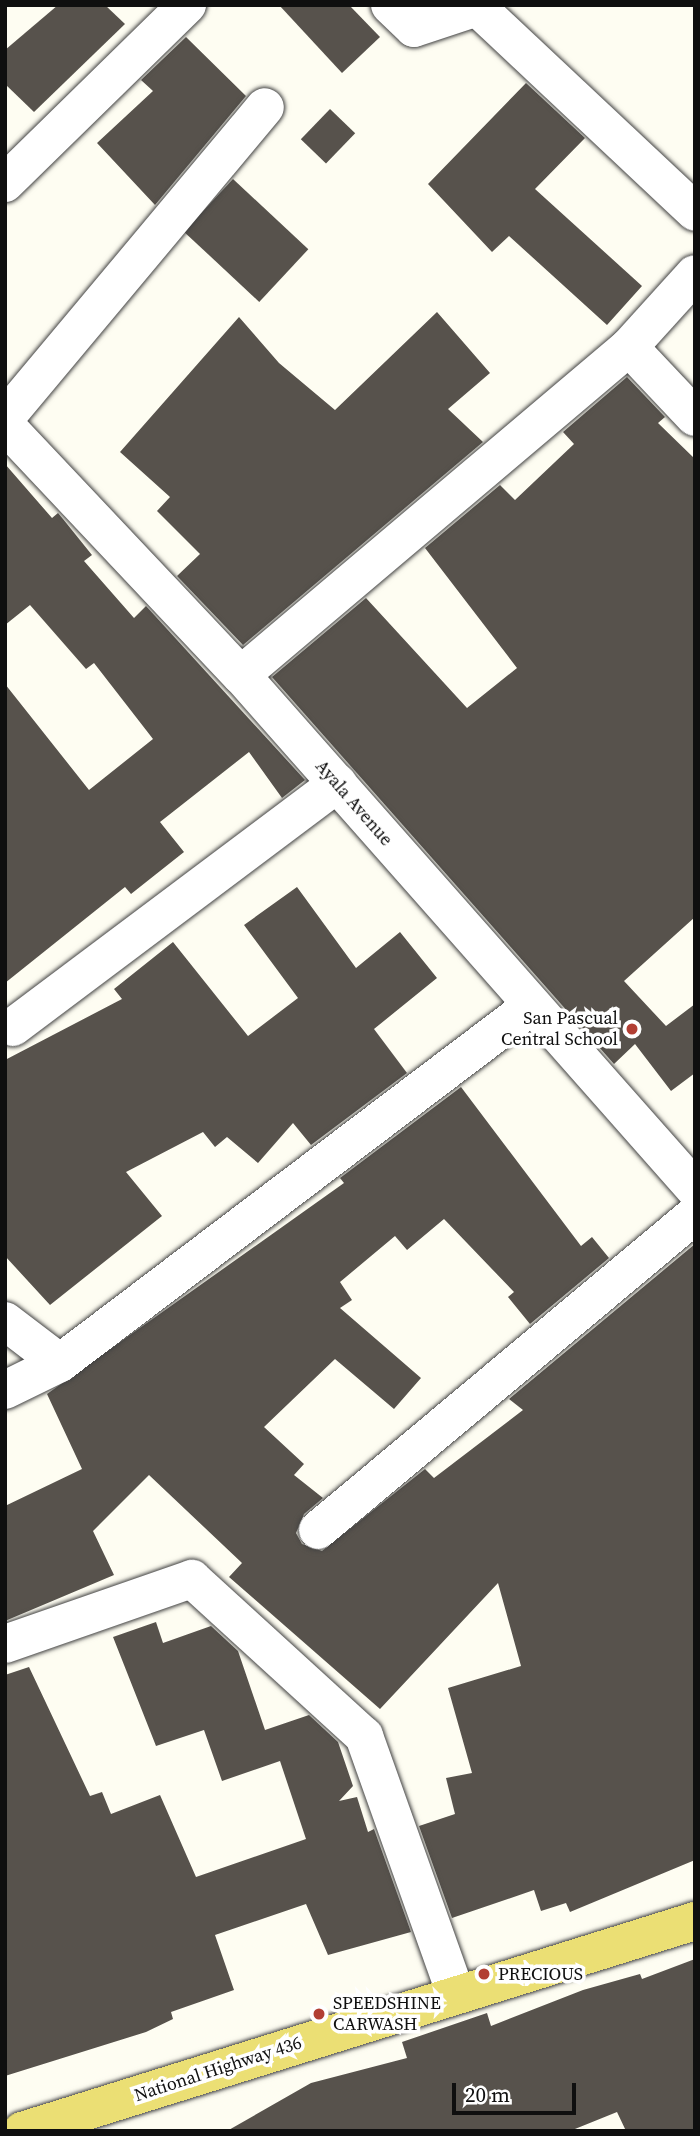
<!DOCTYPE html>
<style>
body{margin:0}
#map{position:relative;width:700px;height:2136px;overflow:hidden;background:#fefdf2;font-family:"Source Serif 4",serif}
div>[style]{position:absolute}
.building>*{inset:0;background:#57524c;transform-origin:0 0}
.roads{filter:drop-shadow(0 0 2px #424242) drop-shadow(0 0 2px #424242)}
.minor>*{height:38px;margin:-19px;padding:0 19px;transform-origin:19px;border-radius:19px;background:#fff}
.major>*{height:38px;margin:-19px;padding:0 19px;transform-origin:19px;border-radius:19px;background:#ebdf74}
.dots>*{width:19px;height:19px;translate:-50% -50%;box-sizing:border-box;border:4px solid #fff;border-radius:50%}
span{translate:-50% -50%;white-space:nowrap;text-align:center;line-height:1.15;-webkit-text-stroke:7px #fff;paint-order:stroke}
.street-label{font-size:18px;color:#0f0f0f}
.poi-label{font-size:18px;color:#0f0f0f}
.right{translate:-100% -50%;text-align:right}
.left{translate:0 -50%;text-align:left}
.frame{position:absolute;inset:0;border:7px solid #0f0f0f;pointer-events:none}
.scale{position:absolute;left:452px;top:2083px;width:124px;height:32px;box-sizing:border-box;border:4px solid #0f0f0f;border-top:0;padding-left:9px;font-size:21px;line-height:24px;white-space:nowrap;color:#0f0f0f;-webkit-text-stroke:5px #fff;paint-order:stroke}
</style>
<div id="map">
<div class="building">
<i style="clip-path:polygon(58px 5px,105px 5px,125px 24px,34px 112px,5px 84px,5px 50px)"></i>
<i style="clip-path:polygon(279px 5px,349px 5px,380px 37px,342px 73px)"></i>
<i style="clip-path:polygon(186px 37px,246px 96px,155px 205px,97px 143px,153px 91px,141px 80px)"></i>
<i style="clip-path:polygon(526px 83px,585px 138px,535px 189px,642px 286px,607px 325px,509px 236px,492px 252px,428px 184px)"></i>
<i style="left:330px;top:109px;width:35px;height:42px;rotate:44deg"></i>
<i style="left:233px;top:179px;width:103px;height:72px;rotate:43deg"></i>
<i style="clip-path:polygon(437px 312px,490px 373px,448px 409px,483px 442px,243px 645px,177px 576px,200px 554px,157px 511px,170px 497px,120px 452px,239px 317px,279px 363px,335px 410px)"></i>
<i style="clip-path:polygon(627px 377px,665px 417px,658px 423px,695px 459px,695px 917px,624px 981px,666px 1026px,695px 1004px,695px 1073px,671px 1091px,635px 1044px,614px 1064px,272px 677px,366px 598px,467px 708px,517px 668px,425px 548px,500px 485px,515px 500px,574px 444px,563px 432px)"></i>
<i style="clip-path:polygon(5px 464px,52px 518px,58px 513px,63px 519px,92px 555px,84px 561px,134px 618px,146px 606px,305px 780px,282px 798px,249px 752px,160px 822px,184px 852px,131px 894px,125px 887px,5px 983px,5px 684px,89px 790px,153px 739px,94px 663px,86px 669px,30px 605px,5px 625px)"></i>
<i style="clip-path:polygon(297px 887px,356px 968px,400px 932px,437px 978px,374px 1029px,407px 1073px,311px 1145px,293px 1123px,258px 1163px,227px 1137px,215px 1147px,203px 1132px,126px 1172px,162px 1216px,50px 1305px,5px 1256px,5px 1060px,122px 999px,114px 989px,173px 942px,248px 1036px,298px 998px,244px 925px)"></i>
<i style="clip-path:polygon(461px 1087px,581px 1246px,592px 1237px,609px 1258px,530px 1324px,508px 1297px,514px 1292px,444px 1219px,407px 1250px,395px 1236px,340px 1282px,352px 1300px,340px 1308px,421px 1378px,394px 1409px,335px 1359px,264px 1427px,304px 1464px,294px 1475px,323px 1498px,304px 1514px,296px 1533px,302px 1544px,322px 1551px,425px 1469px,434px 1478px,523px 1410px,509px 1399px,695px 1244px,695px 1860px,570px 1912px,566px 1903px,541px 1911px,534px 1890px,452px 1918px,419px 1826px,455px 1814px,446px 1778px,472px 1773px,448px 1688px,521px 1666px,498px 1583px,380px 1709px,229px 1577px,242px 1563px,149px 1475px,93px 1531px,114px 1575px,5px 1621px,5px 1506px,82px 1469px,47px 1394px,344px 1183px,340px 1178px)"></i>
<i style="clip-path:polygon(156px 1622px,163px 1643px,211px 1626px,238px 1651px,265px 1730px,309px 1715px,338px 1742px,353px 1786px,339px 1801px,357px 1797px,368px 1832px,374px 1829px,411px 1932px,328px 1955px,306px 1904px,215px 1935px,234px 1990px,171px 2012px,173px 2019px,146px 2032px,5px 2076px,5px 1675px,29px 1667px,90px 1796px,102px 1792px,111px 1814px,160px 1795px,196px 1877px,306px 1839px,280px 1761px,222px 1781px,204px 1730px,156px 1746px,113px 1637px)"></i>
<i style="clip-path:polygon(695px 1959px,695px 2131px,626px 2131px,617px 2112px,570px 2131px,227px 2131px,311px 2083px,407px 2058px,402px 2042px,487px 2013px,491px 2026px,583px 1990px,640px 1974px,642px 1979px)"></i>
</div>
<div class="roads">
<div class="minor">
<i style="left:390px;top:5px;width:33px;rotate:44deg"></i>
<i style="left:414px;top:28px;width:66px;rotate:-18.4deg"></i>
<i style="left:477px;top:7px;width:299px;rotate:43.2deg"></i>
<i style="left:5px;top:183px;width:255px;rotate:-44.4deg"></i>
<i style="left:629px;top:347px;width:96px;rotate:46.7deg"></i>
<i style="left:5px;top:418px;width:405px;rotate:-50.1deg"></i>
<i style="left:5px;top:425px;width:344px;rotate:46.7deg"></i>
<i style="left:241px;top:675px;width:686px;rotate:48.55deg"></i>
<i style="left:241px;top:675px;width:508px;rotate:-40.21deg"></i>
<i style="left:629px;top:347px;width:98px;rotate:-47.9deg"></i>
<i style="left:13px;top:1027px;width:406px;rotate:-36.9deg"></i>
<i style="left:5px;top:1321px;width:69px;rotate:37.4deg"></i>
<i style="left:5px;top:1390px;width:61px;rotate:-26.1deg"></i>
<i style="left:60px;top:1363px;width:590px;rotate:-37.14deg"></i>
<i style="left:318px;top:1530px;width:491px;rotate:-39.9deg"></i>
<i style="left:5px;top:1644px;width:198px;rotate:-19.2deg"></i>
<i style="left:192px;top:1579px;width:233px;rotate:42.4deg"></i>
<i style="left:364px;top:1736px;width:274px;rotate:70.4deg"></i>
</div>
<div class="major">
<i style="left:22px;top:2131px;width:705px;rotate:-17.33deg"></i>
</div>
</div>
<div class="dots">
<i style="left:632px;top:1029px;background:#b23f34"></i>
<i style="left:484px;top:1974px;background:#b23f34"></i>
<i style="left:319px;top:2014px;background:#b23f34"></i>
</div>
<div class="street-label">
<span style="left:354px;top:803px;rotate:49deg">Ayala Avenue</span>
<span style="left:218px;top:2069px;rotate:-18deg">National Highway 436</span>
</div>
<div class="poi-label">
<span class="right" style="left:618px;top:1029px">San Pascual<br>Central School</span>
<span class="left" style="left:498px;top:1974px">PRECIOUS</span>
<span class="left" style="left:333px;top:2014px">SPEEDSHINE<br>CARWASH</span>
</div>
<div class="frame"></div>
<div class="scale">20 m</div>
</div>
